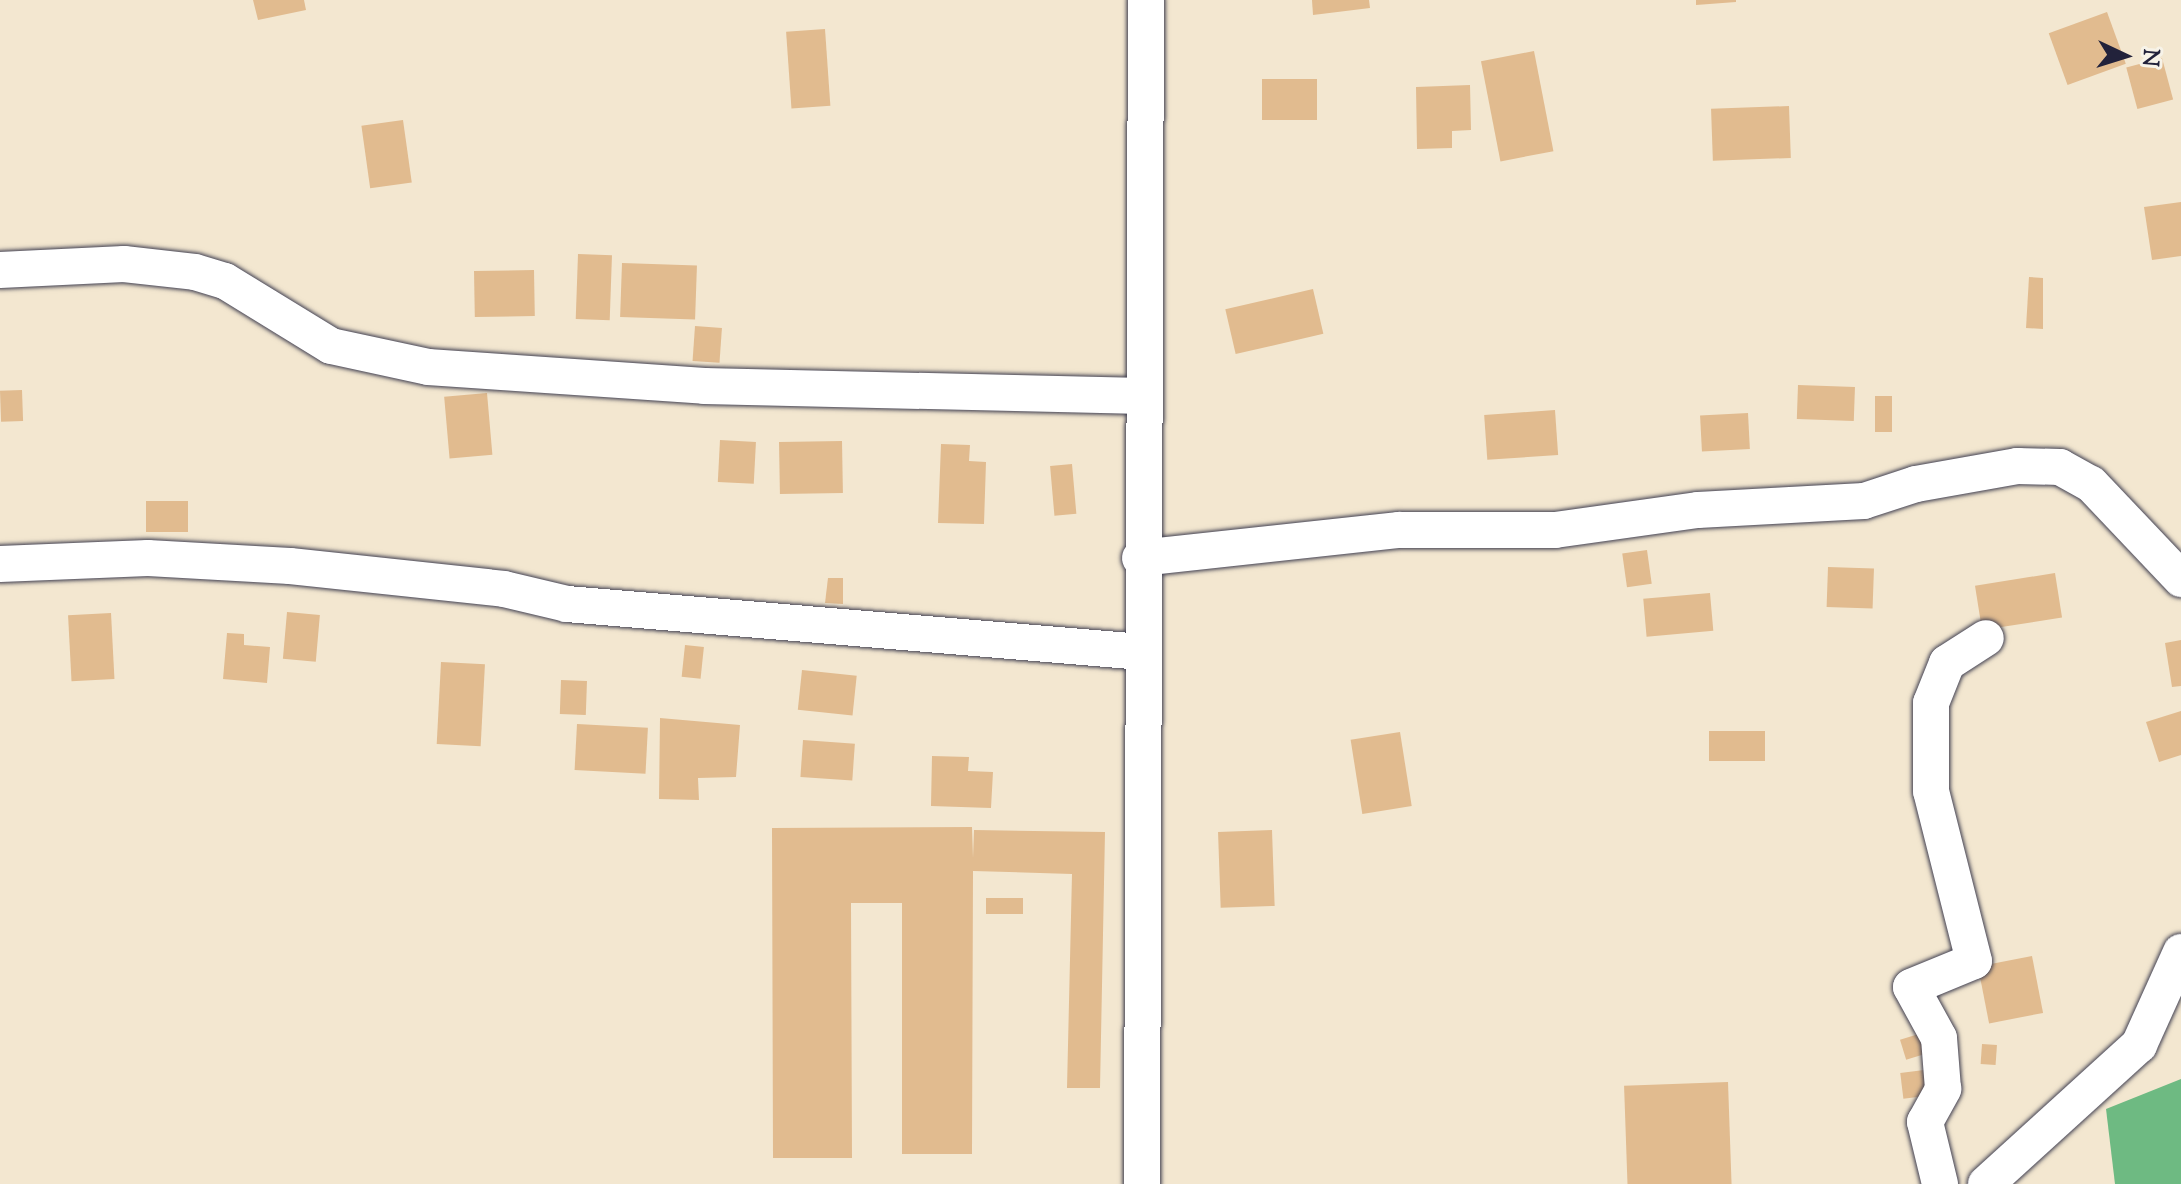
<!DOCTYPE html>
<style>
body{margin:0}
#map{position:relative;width:2181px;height:1184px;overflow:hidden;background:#f3e7d0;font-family:"Sorts Mill Goudy",serif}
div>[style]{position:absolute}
.forest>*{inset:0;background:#6eba82}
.building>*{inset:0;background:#e1bb8f;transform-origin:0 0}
.roads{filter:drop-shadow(0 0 2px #414051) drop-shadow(0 0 2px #414051)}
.minor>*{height:36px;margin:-18px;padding:0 18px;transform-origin:18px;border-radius:18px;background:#fff}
span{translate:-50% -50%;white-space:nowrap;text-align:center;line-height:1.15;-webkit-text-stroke:6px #f7f3e8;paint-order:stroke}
.north{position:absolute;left:2085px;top:16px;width:80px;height:80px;-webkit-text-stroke:6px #f7f3e8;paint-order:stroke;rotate:94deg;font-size:22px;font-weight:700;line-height:32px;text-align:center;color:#22223b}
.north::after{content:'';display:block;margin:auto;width:28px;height:36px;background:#22223b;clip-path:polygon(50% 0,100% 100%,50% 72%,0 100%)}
</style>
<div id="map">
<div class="forest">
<i style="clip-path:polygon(2181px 1079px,2181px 1184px,2115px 1184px,2106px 1109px)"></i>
</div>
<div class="building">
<i style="clip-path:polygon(253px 0,304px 0,306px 10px,258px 20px)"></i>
<i style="clip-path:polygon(1312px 0,1369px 0,1370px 8px,1313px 15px)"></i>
<i style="clip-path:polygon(1696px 0,1736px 0,1736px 2px,1696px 5px)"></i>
<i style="left:2107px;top:12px;width:55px;height:62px;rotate:70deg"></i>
<i style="left:825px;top:29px;width:77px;height:39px;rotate:86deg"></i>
<i style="left:1534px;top:51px;width:102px;height:54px;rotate:79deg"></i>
<i style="left:2162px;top:58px;width:43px;height:37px;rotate:75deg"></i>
<i style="left:1317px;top:79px;width:41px;height:55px;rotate:90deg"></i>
<i style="clip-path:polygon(1470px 85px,1471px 130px,1452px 131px,1452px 148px,1417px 149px,1416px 87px)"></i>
<i style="left:1789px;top:106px;width:52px;height:78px;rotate:88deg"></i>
<i style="left:403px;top:120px;width:63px;height:42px;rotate:82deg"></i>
<i style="clip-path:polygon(2181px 202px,2181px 256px,2152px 260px,2144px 207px)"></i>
<i style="left:578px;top:254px;width:34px;height:65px;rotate:2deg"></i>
<i style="left:622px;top:263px;width:75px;height:54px;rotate:2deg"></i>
<i style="left:534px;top:270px;width:46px;height:60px;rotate:89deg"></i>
<i style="clip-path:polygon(2029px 277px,2043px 278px,2043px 329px,2026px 328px)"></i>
<i style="left:1313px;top:289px;width:46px;height:90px;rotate:77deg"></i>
<i style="left:695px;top:326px;width:27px;height:35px;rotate:4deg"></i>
<i style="left:1798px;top:385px;width:57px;height:34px;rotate:2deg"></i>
<i style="left:22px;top:390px;width:31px;height:22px;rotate:88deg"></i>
<i style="left:487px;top:393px;width:62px;height:43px;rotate:85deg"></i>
<i style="left:1875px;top:396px;width:17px;height:36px"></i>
<i style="left:1555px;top:410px;width:45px;height:71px;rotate:86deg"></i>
<i style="left:1748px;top:413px;width:36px;height:48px;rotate:87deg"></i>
<i style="left:720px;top:440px;width:36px;height:42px;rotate:3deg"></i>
<i style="left:842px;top:441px;width:52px;height:63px;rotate:89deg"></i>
<i style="clip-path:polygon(941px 444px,970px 445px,969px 461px,986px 462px,984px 524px,938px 523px)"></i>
<i style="left:1072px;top:464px;width:50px;height:22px;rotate:85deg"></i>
<i style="left:146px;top:501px;width:42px;height:31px"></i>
<i style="left:1647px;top:550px;width:34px;height:25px;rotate:82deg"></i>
<i style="left:1828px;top:567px;width:46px;height:40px;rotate:2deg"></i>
<i style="left:2055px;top:573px;width:45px;height:81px;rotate:81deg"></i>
<i style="clip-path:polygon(828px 578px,843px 578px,843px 604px,825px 603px)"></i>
<i style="left:1710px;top:593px;width:38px;height:67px;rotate:85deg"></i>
<i style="left:287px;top:612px;width:33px;height:47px;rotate:5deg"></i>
<i style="left:111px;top:613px;width:66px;height:43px;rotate:87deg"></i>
<i style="clip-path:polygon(227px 633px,244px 634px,244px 645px,270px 647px,267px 683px,223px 679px)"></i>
<i style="clip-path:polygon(2181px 640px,2181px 686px,2172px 687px,2165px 643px)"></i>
<i style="left:685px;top:645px;width:19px;height:32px;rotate:6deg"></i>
<i style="left:441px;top:662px;width:44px;height:82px;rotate:3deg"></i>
<i style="left:802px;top:670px;width:55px;height:40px;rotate:6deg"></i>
<i style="left:561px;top:680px;width:26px;height:34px;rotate:2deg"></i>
<i style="clip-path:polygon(2181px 711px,2181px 755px,2159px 762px,2146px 722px)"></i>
<i style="clip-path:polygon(660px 718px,740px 725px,736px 777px,698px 778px,699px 800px,659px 799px)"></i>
<i style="left:577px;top:724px;width:71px;height:46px;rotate:3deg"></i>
<i style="left:1709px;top:731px;width:56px;height:30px"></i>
<i style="left:1400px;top:732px;width:75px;height:50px;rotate:81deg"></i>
<i style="left:803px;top:740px;width:52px;height:37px;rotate:4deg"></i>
<i style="clip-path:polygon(932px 756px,969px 757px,968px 771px,993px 772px,991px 808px,931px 806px)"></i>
<i style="clip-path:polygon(972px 827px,973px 858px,974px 830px,1105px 832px,1100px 1088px,1067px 1088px,1072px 874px,973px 871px,972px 1154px,902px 1154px,902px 903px,851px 903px,852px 1158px,773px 1158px,772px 828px)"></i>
<i style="left:1272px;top:830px;width:76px;height:54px;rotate:88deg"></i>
<i style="left:986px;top:898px;width:37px;height:16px"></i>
<i style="left:2032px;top:956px;width:58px;height:55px;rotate:79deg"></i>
<i style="left:1922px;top:1033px;width:21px;height:23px;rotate:73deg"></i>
<i style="left:1982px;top:1044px;width:15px;height:20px;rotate:4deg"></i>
<i style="left:1932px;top:1069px;width:26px;height:32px;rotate:83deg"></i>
<i style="left:1728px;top:1082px;width:102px;height:104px;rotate:88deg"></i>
</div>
<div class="roads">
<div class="minor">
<i style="left:0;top:270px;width:124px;rotate:-2.8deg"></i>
<i style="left:124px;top:264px;width:71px;rotate:6.4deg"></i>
<i style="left:195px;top:272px;width:31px;rotate:17deg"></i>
<i style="left:225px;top:281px;width:124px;rotate:31.5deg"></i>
<i style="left:331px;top:346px;width:99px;rotate:12.2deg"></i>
<i style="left:428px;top:367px;width:277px;rotate:3.9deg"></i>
<i style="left:704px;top:386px;width:440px;rotate:1.3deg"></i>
<i style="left:1140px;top:558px;width:261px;rotate:-6.2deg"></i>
<i style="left:1399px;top:530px;width:156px"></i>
<i style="left:1555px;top:530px;width:144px;rotate:-8deg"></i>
<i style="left:1698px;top:510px;width:166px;rotate:-3.1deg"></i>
<i style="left:1864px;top:501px;width:55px;rotate:-18.1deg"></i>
<i style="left:1916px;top:484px;width:103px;rotate:-10.1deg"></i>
<i style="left:2017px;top:466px;width:43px;rotate:1.3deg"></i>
<i style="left:2060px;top:467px;width:35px;rotate:29deg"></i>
<i style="left:2091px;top:484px;width:131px;rotate:46.5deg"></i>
<i style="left:0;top:564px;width:148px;rotate:-2.3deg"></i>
<i style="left:148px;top:558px;width:142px;rotate:3.2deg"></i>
<i style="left:290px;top:566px;width:215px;rotate:6.1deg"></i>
<i style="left:504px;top:589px;width:65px;rotate:13.4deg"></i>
<i style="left:567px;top:604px;width:577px;rotate:4.77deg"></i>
<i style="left:1142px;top:1184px;width:1184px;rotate:-89.81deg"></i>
<i style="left:1940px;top:1184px;width:64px;rotate:-103.6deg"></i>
<i style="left:1925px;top:1122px;width:38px;rotate:-61deg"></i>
<i style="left:1943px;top:1089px;width:51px;rotate:-94.5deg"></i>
<i style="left:1939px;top:1038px;width:58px;rotate:-118.8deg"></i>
<i style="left:1911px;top:987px;width:68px;rotate:-22.4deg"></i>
<i style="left:1974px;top:961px;width:175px;rotate:-104.2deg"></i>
<i style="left:1931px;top:791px;width:88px;rotate:-90deg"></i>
<i style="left:1931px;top:703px;width:43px;rotate:-68.2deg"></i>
<i style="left:1947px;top:663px;width:46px;rotate:-32.7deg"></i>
<i style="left:1986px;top:1184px;width:207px;rotate:-42.3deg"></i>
<i style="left:2139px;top:1045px;width:102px;rotate:-65.7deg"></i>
</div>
</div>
<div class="north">N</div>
</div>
